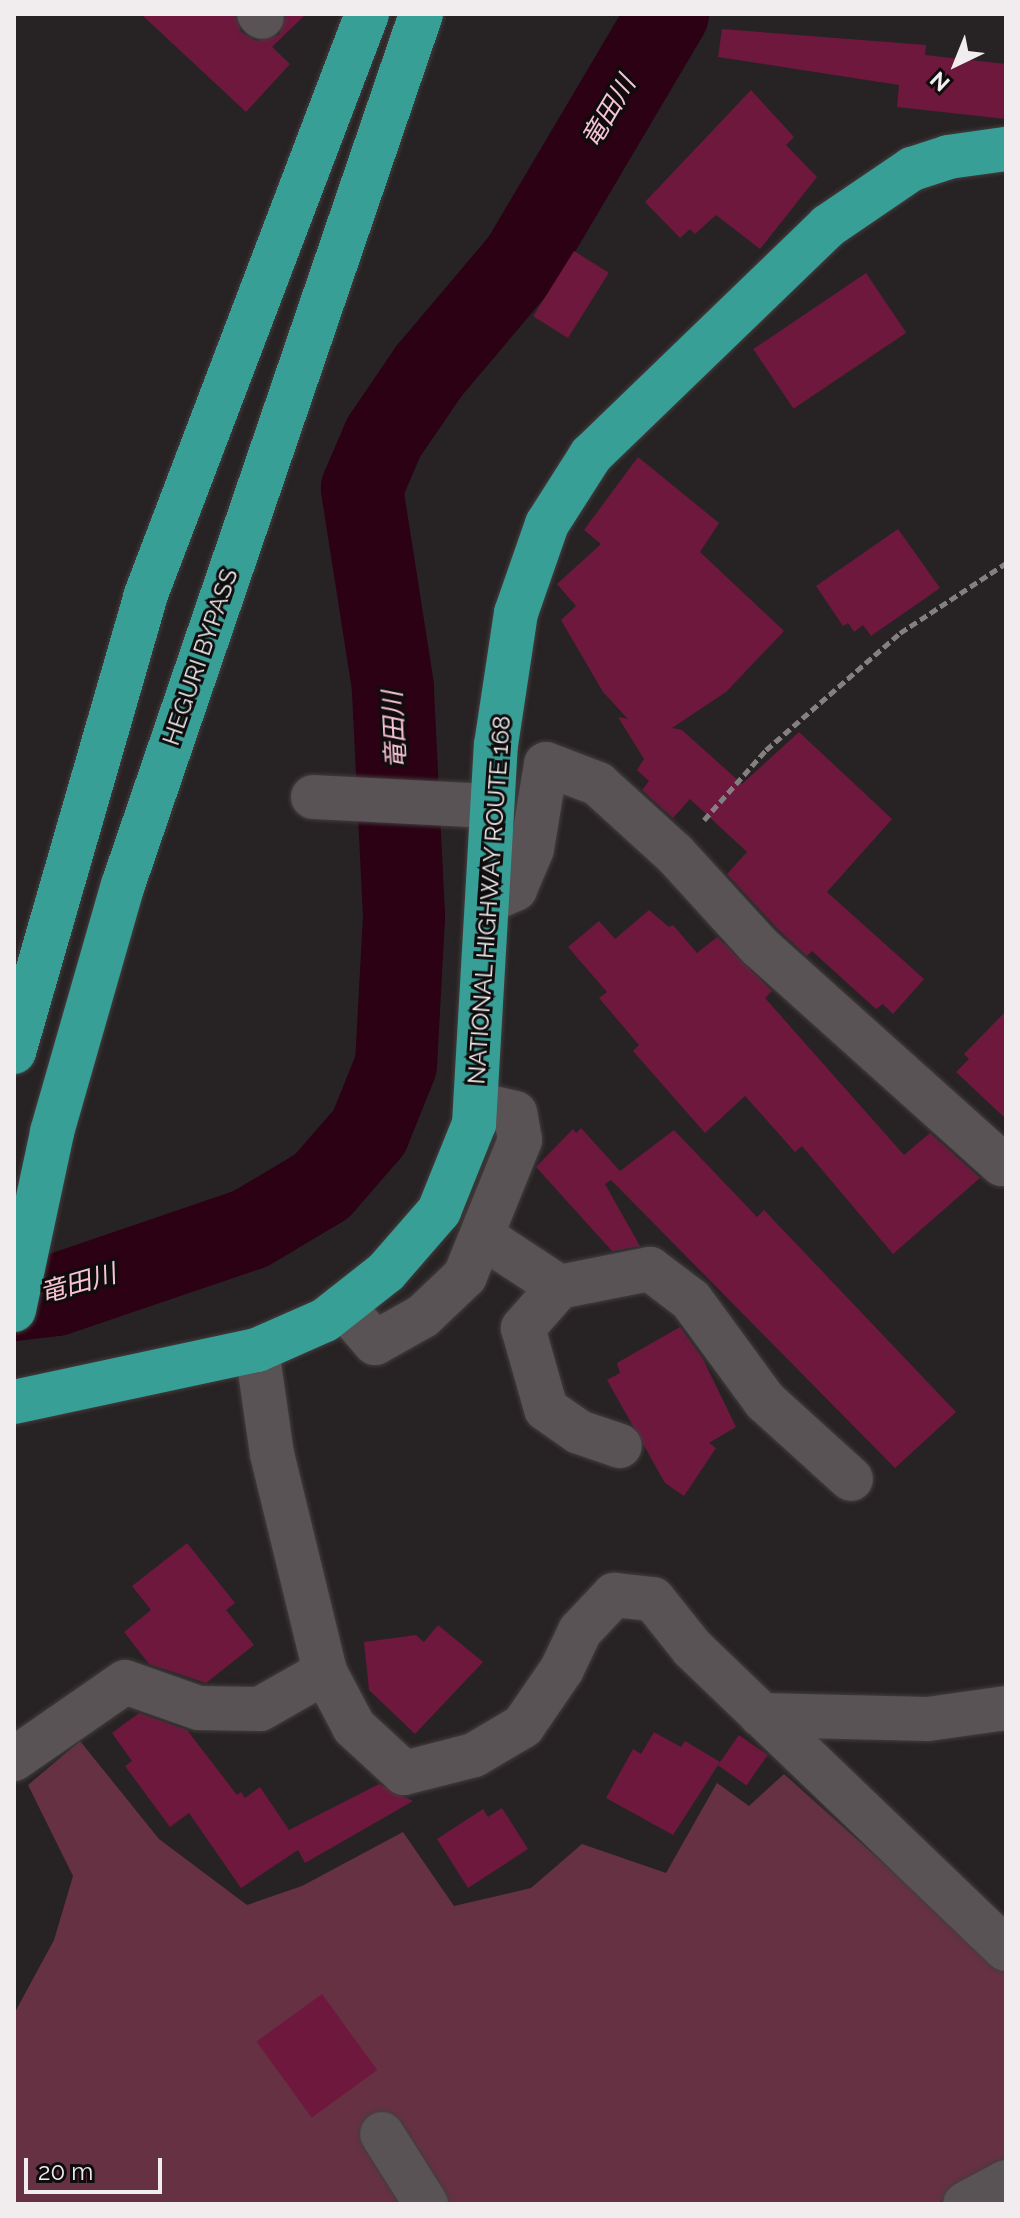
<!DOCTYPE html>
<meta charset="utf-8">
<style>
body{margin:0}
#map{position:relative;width:1020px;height:2218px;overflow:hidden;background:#272223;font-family:Raleway,"Noto Sans JP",sans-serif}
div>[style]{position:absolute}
.green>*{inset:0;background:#673144}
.river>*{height:82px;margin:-41px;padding:0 41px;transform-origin:41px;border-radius:41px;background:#2b0113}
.building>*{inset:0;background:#6e183e;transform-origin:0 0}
.path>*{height:5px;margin-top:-2.5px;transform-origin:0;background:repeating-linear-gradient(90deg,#848081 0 8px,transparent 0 12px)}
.roads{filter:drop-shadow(0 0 2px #423d3e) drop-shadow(0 0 2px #423d3e)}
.minor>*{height:44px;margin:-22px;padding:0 22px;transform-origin:22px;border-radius:22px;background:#595355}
.highway>*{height:44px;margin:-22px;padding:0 22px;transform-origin:22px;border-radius:22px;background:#389f97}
span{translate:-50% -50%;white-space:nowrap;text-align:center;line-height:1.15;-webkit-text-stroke:6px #0e0c0d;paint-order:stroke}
.street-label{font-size:24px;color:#f1edee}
.water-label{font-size:26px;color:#f8c4d4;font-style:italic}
.frame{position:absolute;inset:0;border:16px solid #f1edee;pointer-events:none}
.north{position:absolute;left:916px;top:24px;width:80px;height:80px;-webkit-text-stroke:6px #0e0c0d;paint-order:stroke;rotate:223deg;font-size:22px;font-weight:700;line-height:32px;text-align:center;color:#f1edee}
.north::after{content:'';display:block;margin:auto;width:28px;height:36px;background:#f1edee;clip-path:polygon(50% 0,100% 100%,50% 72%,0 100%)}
.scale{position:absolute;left:24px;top:2158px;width:138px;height:36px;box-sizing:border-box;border:4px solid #f1edee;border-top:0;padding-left:10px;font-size:24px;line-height:28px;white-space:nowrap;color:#f1edee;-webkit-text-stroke:6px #0e0c0d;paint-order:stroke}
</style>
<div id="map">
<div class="green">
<i style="clip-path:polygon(80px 1741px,159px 1839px,247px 1905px,302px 1886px,403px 1832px,454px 1906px,531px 1888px,582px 1844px,666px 1873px,717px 1783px,749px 1806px,784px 1774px,1006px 1973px,1006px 2204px,14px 2204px,14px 2014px,54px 1940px,73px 1876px,28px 1785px)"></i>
</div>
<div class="river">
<i style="left:14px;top:1300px;width:42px;rotate:-6.8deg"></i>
<i style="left:56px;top:1295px;width:205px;rotate:-18.8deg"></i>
<i style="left:250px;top:1229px;width:84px;rotate:-30.8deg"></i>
<i style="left:322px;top:1186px;width:72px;rotate:-49deg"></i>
<i style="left:369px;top:1132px;width:72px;rotate:-68.1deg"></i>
<i style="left:396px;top:1065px;width:149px;rotate:-86.9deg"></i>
<i style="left:404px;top:916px;width:229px;rotate:-92.8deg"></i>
<i style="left:393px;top:687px;width:201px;rotate:-98.9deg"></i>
<i style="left:362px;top:488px;width:56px;rotate:-66.7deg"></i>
<i style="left:384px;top:437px;width:80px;rotate:-55.7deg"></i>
<i style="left:429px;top:371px;width:144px;rotate:-49.8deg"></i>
<i style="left:522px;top:261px;width:287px;rotate:-59.4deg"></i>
</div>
<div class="building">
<i style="clip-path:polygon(141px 14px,235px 14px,241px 32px,256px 41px,279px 35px,286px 14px,306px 14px,272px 47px,290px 64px,246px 112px)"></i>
<i style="clip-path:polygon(722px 29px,926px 45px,925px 55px,1006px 64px,1006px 119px,897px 107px,899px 85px,718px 57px)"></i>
<i style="clip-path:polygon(751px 90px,794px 137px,786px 145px,817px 177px,760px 249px,716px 215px,695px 234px,690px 229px,680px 238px,645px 202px)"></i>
<i style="left:574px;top:251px;width:41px;height:77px;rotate:32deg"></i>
<i style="left:866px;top:273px;width:72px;height:136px;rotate:56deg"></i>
<i style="clip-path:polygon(638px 457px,719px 523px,700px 552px,784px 631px,726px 692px,672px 728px,682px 730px,742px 784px,799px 732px,892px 819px,827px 892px,924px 979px,893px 1014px,883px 1004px,876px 1009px,812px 951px,807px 956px,778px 929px,727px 874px,747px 852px,690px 799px,673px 818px,642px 790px,649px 781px,637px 770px,644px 759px,618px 717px,628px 719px,603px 692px,561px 620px,576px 606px,557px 584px,601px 544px,584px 530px)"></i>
<i style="clip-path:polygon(898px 529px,940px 588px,871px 636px,863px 625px,854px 632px,848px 623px,843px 626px,816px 586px)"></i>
<i style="clip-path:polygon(649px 910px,669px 927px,673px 925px,697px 953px,717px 937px,772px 991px,765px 998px,904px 1155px,930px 1133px,980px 1178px,893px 1254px,802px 1146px,795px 1152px,745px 1096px,705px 1133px,633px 1051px,639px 1045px,599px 998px,607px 992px,568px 947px,599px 921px,615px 939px)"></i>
<i style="clip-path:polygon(1006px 1011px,1006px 1119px,956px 1072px,969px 1059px,964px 1054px)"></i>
<i style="clip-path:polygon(581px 1128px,620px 1171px,674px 1130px,757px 1217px,764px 1210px,956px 1412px,895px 1468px,611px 1180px,605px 1184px,640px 1246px,612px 1251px,536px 1167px,573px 1129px,576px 1133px)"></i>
<i style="clip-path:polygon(680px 1327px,703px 1359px,736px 1427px,709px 1443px,716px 1448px,684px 1496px,665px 1483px,607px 1380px,620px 1373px,617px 1363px)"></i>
<i style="clip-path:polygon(187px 1543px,235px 1603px,226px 1610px,254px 1645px,206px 1683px,149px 1664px,124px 1632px,151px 1610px,132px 1586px)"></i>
<i style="clip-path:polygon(438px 1625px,483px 1662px,415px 1734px,369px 1690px,364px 1642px,416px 1635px,424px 1642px)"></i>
<i style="clip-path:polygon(139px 1713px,187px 1730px,237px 1795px,241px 1792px,245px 1798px,260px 1787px,289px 1830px,379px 1784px,413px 1801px,305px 1863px,298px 1850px,241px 1888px,189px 1813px,170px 1827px,125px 1766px,132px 1761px,112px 1733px)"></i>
<i style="clip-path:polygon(654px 1732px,681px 1747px,685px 1741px,720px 1762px,673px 1835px,606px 1798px,633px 1749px,641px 1754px)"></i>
<i style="left:739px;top:1735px;width:35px;height:37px;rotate:35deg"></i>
<i style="clip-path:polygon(502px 1808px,528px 1849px,468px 1888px,437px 1839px,483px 1809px,488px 1817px)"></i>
<i style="left:322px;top:1994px;width:94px;height:81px;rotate:54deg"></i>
</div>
<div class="path">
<i style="left:704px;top:820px;width:94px;rotate:-48.5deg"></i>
<i style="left:766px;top:750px;width:178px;rotate:-41.1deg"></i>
<i style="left:900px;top:633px;width:127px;rotate:-33.4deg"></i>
</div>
<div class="roads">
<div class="minor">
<i style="left:259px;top:14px;width:4px;rotate:45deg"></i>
<i style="left:313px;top:797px;width:179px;rotate:2.9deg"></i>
<i style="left:488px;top:901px;width:30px;rotate:-24deg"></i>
<i style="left:515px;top:889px;width:43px;rotate:-67deg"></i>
<i style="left:532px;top:849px;width:86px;rotate:-80.6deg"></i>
<i style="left:546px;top:764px;width:56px;rotate:21deg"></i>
<i style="left:598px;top:784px;width:104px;rotate:42.3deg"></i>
<i style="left:675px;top:854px;width:126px;rotate:47.6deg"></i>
<i style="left:760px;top:947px;width:325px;rotate:41.9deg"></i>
<i style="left:1002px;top:1164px;width:5px;rotate:-37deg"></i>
<i style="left:483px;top:1237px;width:91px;rotate:33.3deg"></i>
<i style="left:559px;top:1287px;width:93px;rotate:-11.2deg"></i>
<i style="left:650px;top:1269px;width:51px;rotate:37.1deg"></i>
<i style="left:691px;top:1300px;width:125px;rotate:53.8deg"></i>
<i style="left:765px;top:1401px;width:116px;rotate:42.2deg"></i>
<i style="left:559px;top:1287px;width:55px;rotate:131.3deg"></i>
<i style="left:523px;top:1328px;width:84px;rotate:74.1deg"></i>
<i style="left:546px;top:1409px;width:40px;rotate:34.9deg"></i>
<i style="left:579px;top:1432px;width:43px;rotate:18.9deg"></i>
<i style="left:343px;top:1306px;width:49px;rotate:49.1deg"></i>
<i style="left:375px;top:1343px;width:55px;rotate:-29.4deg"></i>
<i style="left:423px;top:1316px;width:58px;rotate:-43.6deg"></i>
<i style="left:465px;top:1276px;width:147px;rotate:-68deg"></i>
<i style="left:520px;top:1140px;width:27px;rotate:-100deg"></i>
<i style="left:515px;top:1113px;width:40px;rotate:-167deg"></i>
<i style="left:257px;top:1350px;width:105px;rotate:81.8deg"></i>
<i style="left:272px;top:1454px;width:224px;rotate:76.3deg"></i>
<i style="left:325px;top:1672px;width:62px;rotate:62.2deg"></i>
<i style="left:354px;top:1727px;width:68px;rotate:42.6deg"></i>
<i style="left:404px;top:1773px;width:72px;rotate:-14.4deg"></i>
<i style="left:474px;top:1755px;width:57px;rotate:-30.6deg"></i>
<i style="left:523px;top:1726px;width:69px;rotate:-55.6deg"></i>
<i style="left:562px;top:1669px;width:42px;rotate:-64.7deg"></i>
<i style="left:580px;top:1631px;width:50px;rotate:-46.6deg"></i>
<i style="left:614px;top:1595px;width:39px;rotate:6deg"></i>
<i style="left:653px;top:1599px;width:63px;rotate:51.5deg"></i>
<i style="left:692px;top:1648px;width:435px;rotate:43.8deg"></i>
<i style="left:761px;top:1715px;width:167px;rotate:1.4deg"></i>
<i style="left:928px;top:1719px;width:79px;rotate:-8deg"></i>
<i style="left:14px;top:1759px;width:135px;rotate:-34.7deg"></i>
<i style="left:125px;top:1682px;width:78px;rotate:19.4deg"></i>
<i style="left:199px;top:1708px;width:61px;rotate:0.9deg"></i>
<i style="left:260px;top:1709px;width:75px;rotate:-29.6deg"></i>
<i style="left:382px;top:2134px;width:83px;rotate:57.8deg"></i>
<i style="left:965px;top:2204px;width:47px;rotate:-28.2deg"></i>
</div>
<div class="highway">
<i style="left:14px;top:1052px;width:473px;rotate:-73.9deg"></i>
<i style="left:145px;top:597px;width:624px;rotate:-69.15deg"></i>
<i style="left:14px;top:1310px;width:182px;rotate:-77.9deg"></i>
<i style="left:52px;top:1132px;width:257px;rotate:-74deg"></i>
<i style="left:123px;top:885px;width:921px;rotate:-71.11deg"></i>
<i style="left:14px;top:1402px;width:249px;rotate:-12.1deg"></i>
<i style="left:257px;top:1350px;width:74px;rotate:-23.8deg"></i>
<i style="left:325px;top:1320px;width:78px;rotate:-38.2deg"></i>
<i style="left:386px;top:1272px;width:81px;rotate:-49deg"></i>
<i style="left:439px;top:1211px;width:94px;rotate:-68.1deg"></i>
<i style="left:474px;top:1124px;width:380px;rotate:-86.7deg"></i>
<i style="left:496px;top:745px;width:134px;rotate:-81.4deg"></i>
<i style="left:516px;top:613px;width:94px;rotate:-70.8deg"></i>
<i style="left:547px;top:524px;width:82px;rotate:-57.5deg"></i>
<i style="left:591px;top:455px;width:330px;rotate:-44deg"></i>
<i style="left:828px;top:226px;width:102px;rotate:-34.2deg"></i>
<i style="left:912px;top:169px;width:38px;rotate:-18deg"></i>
<i style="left:948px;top:157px;width:59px;rotate:-7.9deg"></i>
</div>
</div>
<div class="street-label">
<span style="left:200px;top:657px;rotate:-71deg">HEGURI BYPASS</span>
<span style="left:489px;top:900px;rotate:-86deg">NATIONAL HIGHWAY ROUTE 168</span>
</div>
<div class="water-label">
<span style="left:609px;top:112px;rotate:-59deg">竜田川</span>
<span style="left:395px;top:730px;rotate:-93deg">竜田川</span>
<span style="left:78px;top:1284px;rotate:-16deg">竜田川</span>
</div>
<div class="frame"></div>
<div class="north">N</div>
<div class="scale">20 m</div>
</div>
